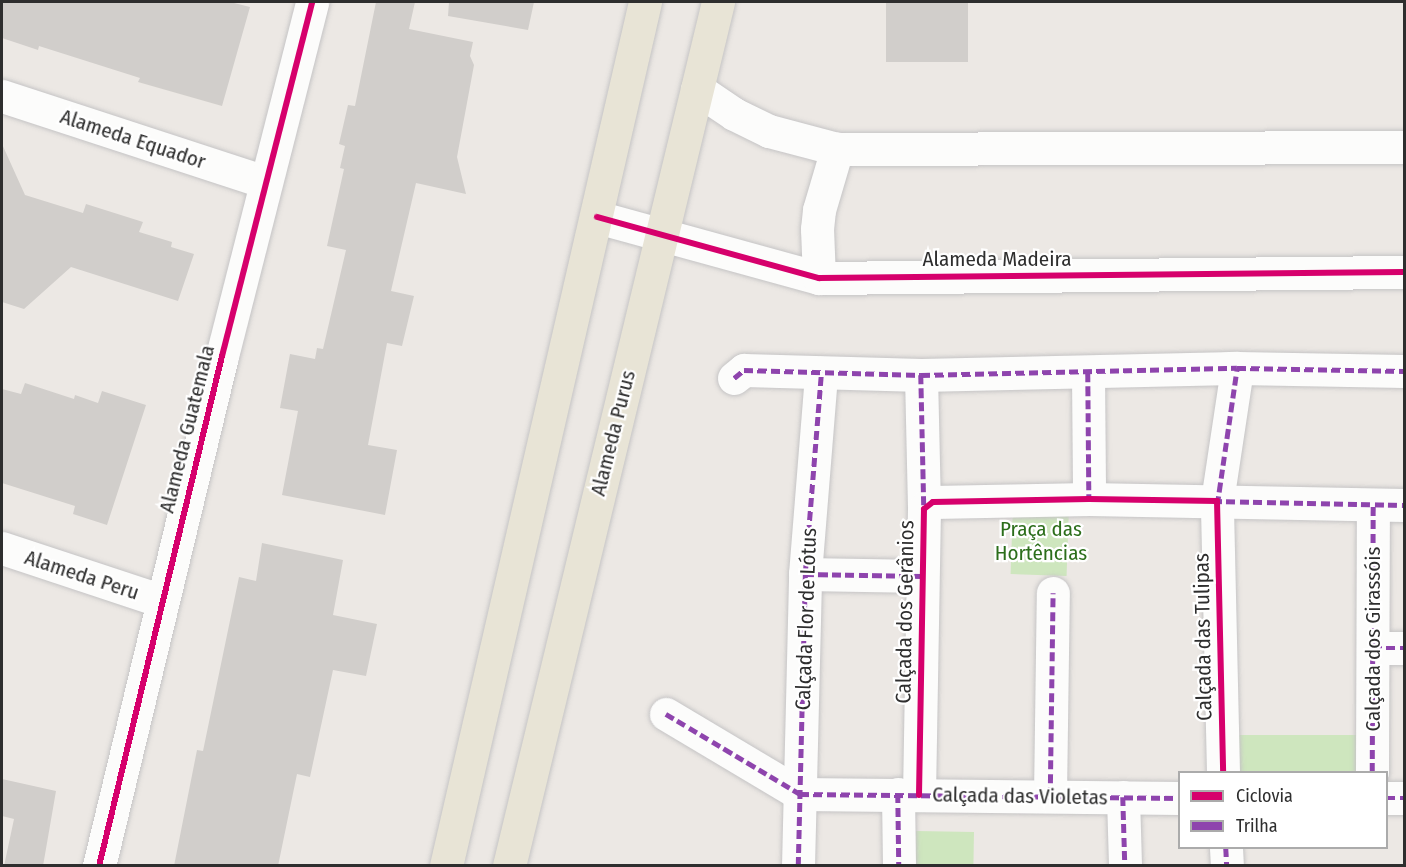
<!DOCTYPE html>
<meta charset="utf-8">
<style>
body{margin:0}
#map{position:relative;width:1406px;height:867px;overflow:hidden;background:#ece8e4;font-family:"Fira Sans Condensed",sans-serif}
div>[style]{position:absolute}
.green>*{inset:0;background:#cee6be;transform-origin:0 0}
.building>*{inset:0;background:#d1cecb;transform-origin:0 0}
.roads{filter:drop-shadow(0 0 2px #c5c4c5) drop-shadow(0 0 2px #c5c4c5)}
.minor>*{height:33px;margin:-16.5px;padding:0 16.5px;transform-origin:16.5px;border-radius:16.5px;background:#fcfcfb}
.major>*{height:33px;margin:-16.5px;padding:0 16.5px;transform-origin:16.5px;border-radius:16.5px;background:#e8e4d6}
.quiet>*{height:4.5px;margin-top:-2.25px;transform-origin:0;background:repeating-linear-gradient(90deg,#8e44ad 0 9px,transparent 0 13.5px)}
.cycleway>*{height:6px;margin:-3px;padding:0 3px;transform-origin:3px;border-radius:3px;background:#d6006c}
span{translate:-50% -50%;white-space:nowrap;text-align:center;line-height:1.15;-webkit-text-stroke:4.5px #fff;paint-order:stroke}
.street-label{font-size:21px;color:#2e2e2e}
.park-label{font-size:21px;color:#2c6e1b}
.frame{position:absolute;inset:0;border:3px solid #2e2e2e;pointer-events:none}
.legend{position:absolute;left:1178px;top:771px;width:210px;height:78px;box-sizing:border-box;background:#fff;border:2px solid #ababab;margin:0;padding:8px 10px;list-style:none;font-size:18px;color:#2e2e2e}
.legend li{display:flex;align-items:center;gap:12px;height:30px}
.legend b{width:30px;border:2px solid #ababab}
</style>
<div id="map">
<div class="green">
<i style="left:1013px;top:505px;width:56px;height:69px;rotate:2deg"></i>
<i style="left:1221px;top:735px;width:151px;height:37px"></i>
<i style="left:916px;top:831px;width:58px;height:35px;rotate:1deg"></i>
</div>
<div class="building">
<i style="clip-path:polygon(2px 2px,230px 2px,250px 7px,222px 106px,138px 82px,140px 78px,39px 46px,38px 50px,2px 38px)"></i>
<i style="clip-path:polygon(376px 2px,415px 2px,409px 29px,473px 42px,470px 56px,474px 65px,457px 157px,466px 194px,416px 183px,391px 291px,414px 296px,402px 346px,387px 343px,368px 445px,397px 450px,385px 515px,282px 495px,298px 411px,280px 408px,290px 354px,315px 359px,317px 348px,323px 349px,346px 250px,327px 246px,344px 169px,340px 168px,345px 146px,339px 144px,348px 105px,355px 106px)"></i>
<i style="clip-path:polygon(449px 2px,534px 2px,528px 30px,448px 16px)"></i>
<i style="left:886px;top:2px;width:82px;height:60px"></i>
<i style="clip-path:polygon(2px 144px,25px 195px,83px 213px,86px 204px,143px 222px,139px 232px,172px 242px,171px 247px,194px 254px,178px 301px,71px 267px,24px 309px,2px 302px)"></i>
<i style="clip-path:polygon(25px 383px,74px 399px,75px 395px,98px 403px,102px 391px,146px 405px,107px 525px,73px 514px,75px 506px,2px 483px,2px 389px,21px 394px)"></i>
<i style="clip-path:polygon(262px 543px,343px 560px,333px 615px,377px 624px,366px 676px,333px 670px,310px 777px,297px 774px,278px 866px,174px 866px,197px 750px,203px 751px,239px 577px,256px 581px)"></i>
<i style="clip-path:polygon(2px 779px,56px 791px,43px 866px,4px 866px,14px 819px,2px 816px)"></i>
</div>
<div class="roads">
<div class="minor">
<i style="left:697px;top:89px;width:45px;rotate:34deg"></i>
<i style="left:734px;top:114px;width:39px;rotate:26deg"></i>
<i style="left:769px;top:131px;width:70px;rotate:14.8deg"></i>
<i style="left:837px;top:149px;width:567px;rotate:-0.2deg"></i>
<i style="left:2px;top:96px;width:277px;rotate:18.1deg"></i>
<i style="left:597px;top:217px;width:230px;rotate:15.4deg"></i>
<i style="left:819px;top:278px;width:585px;rotate:-0.59deg"></i>
<i style="left:819px;top:278px;width:49px;rotate:-92.3deg"></i>
<i style="left:817px;top:229px;width:19px;rotate:-84deg"></i>
<i style="left:819px;top:210px;width:64px;rotate:-73.6deg"></i>
<i style="left:1088px;top:373px;width:126px;rotate:89.5deg"></i>
<i style="left:921px;top:375px;width:134px;rotate:88.7deg"></i>
<i style="left:734px;top:378px;width:13px;rotate:-39deg"></i>
<i style="left:744px;top:370px;width:177px;rotate:1.6deg"></i>
<i style="left:921px;top:375px;width:316px;rotate:-1.3deg"></i>
<i style="left:1237px;top:368px;width:167px;rotate:1deg"></i>
<i style="left:2px;top:548px;width:169px;rotate:18.3deg"></i>
<i style="left:805px;top:574px;width:117px;rotate:1deg"></i>
<i style="left:1373px;top:648px;width:31px"></i>
<i style="left:666px;top:714px;width:156px;rotate:30.8deg"></i>
<i style="left:800px;top:794px;width:380px;rotate:0.6deg"></i>
<i style="left:1223px;top:772px;width:271px;rotate:-91.3deg"></i>
<i style="left:1217px;top:501px;width:134px;rotate:-81.4deg"></i>
<i style="left:1372px;top:772px;width:266px;rotate:-89.8deg"></i>
<i style="left:898px;top:794px;width:72px;rotate:89.2deg"></i>
<i style="left:919px;top:795px;width:286px;rotate:-89deg"></i>
<i style="left:924px;top:509px;width:6px;rotate:-51deg"></i>
<i style="left:928px;top:504px;width:5px;rotate:-22deg"></i>
<i style="left:933px;top:502px;width:156px;rotate:-1.1deg"></i>
<i style="left:1089px;top:499px;width:315px;rotate:1.1deg"></i>
<i style="left:1050px;top:796px;width:203px;rotate:-89.2deg"></i>
<i style="left:1123px;top:797px;width:69px;rotate:88.3deg"></i>
<i style="left:1386px;top:798px;width:18px"></i>
<i style="left:1226px;top:848px;width:18px;rotate:87deg"></i>
<i style="left:99px;top:866px;width:525px;rotate:-76.44deg"></i>
<i style="left:222px;top:356px;width:365px;rotate:-75.7deg"></i>
<i style="left:798px;top:866px;width:292px;rotate:-88.6deg"></i>
<i style="left:805px;top:574px;width:202px;rotate:-85.4deg"></i>
</div>
<div class="major">
<i style="left:446px;top:866px;width:887px;rotate:-77.03deg"></i>
<i style="left:509px;top:866px;width:889px;rotate:-76.4deg"></i>
</div>
</div>
<div class="quiet">
<i style="left:1088px;top:373px;width:126px;rotate:89.5deg"></i>
<i style="left:921px;top:375px;width:134px;rotate:88.7deg"></i>
<i style="left:734px;top:378px;width:13px;rotate:-39deg"></i>
<i style="left:744px;top:370px;width:177px;rotate:1.6deg"></i>
<i style="left:921px;top:375px;width:316px;rotate:-1.3deg"></i>
<i style="left:1237px;top:368px;width:167px;rotate:1deg"></i>
<i style="left:1213px;top:501px;width:191px;rotate:1.2deg"></i>
<i style="left:1217px;top:505px;width:138px;rotate:-81.7deg"></i>
<i style="left:805px;top:574px;width:117px;rotate:1deg"></i>
<i style="left:1373px;top:648px;width:31px"></i>
<i style="left:666px;top:714px;width:156px;rotate:30.8deg"></i>
<i style="left:800px;top:794px;width:380px;rotate:0.6deg"></i>
<i style="left:1372px;top:772px;width:266px;rotate:-89.8deg"></i>
<i style="left:898px;top:794px;width:72px;rotate:89.2deg"></i>
<i style="left:1050px;top:796px;width:203px;rotate:-89.2deg"></i>
<i style="left:1123px;top:797px;width:69px;rotate:88.3deg"></i>
<i style="left:1386px;top:798px;width:18px"></i>
<i style="left:1226px;top:848px;width:18px;rotate:87deg"></i>
<i style="left:798px;top:866px;width:292px;rotate:-88.6deg"></i>
<i style="left:805px;top:574px;width:202px;rotate:-85.4deg"></i>
</div>
<div class="cycleway">
<i style="left:597px;top:217px;width:230px;rotate:15.4deg"></i>
<i style="left:819px;top:278px;width:585px;rotate:-0.59deg"></i>
<i style="left:919px;top:795px;width:286px;rotate:-89deg"></i>
<i style="left:924px;top:509px;width:11px;rotate:-38deg"></i>
<i style="left:933px;top:502px;width:156px;rotate:-1.1deg"></i>
<i style="left:1089px;top:499px;width:128px;rotate:0.9deg"></i>
<i style="left:1217px;top:501px;width:271px;rotate:88.7deg"></i>
<i style="left:99px;top:866px;width:525px;rotate:-76.44deg"></i>
<i style="left:222px;top:356px;width:365px;rotate:-75.7deg"></i>
</div>
<div class="street-label">
<span style="left:133px;top:139px;rotate:18deg">Alameda Equador</span>
<span style="left:997px;top:259px">Alameda Madeira</span>
<span style="left:187px;top:429px;rotate:-76deg">Alameda Guatemala</span>
<span style="left:613px;top:433px;rotate:-76deg">Alameda Purus</span>
<span style="left:82px;top:575px;rotate:18deg">Alameda Peru</span>
<span style="left:905px;top:612px;rotate:-89deg">Calçada dos Gerânios</span>
<span style="left:806px;top:619px;rotate:-88deg">Calçada Flor de Lótus</span>
<span style="left:1203px;top:637px;rotate:-91deg">Calçada das Tulipas</span>
<span style="left:1373px;top:639px;rotate:-90deg">Calçada dos Girassóis</span>
<span style="left:1020px;top:796px;rotate:1deg">Calçada das Violetas</span>
</div>
<div class="park-label">
<span style="left:1041px;top:541px">Praça das<br>Hortências</span>
</div>
<div class="frame"></div>
<ul class="legend">
<li><b style="height:8px;background:#d6006c"></b>Ciclovia</li>
<li><b style="height:8px;background:#8e44ad"></b>Trilha</li>
</ul>
</div>
